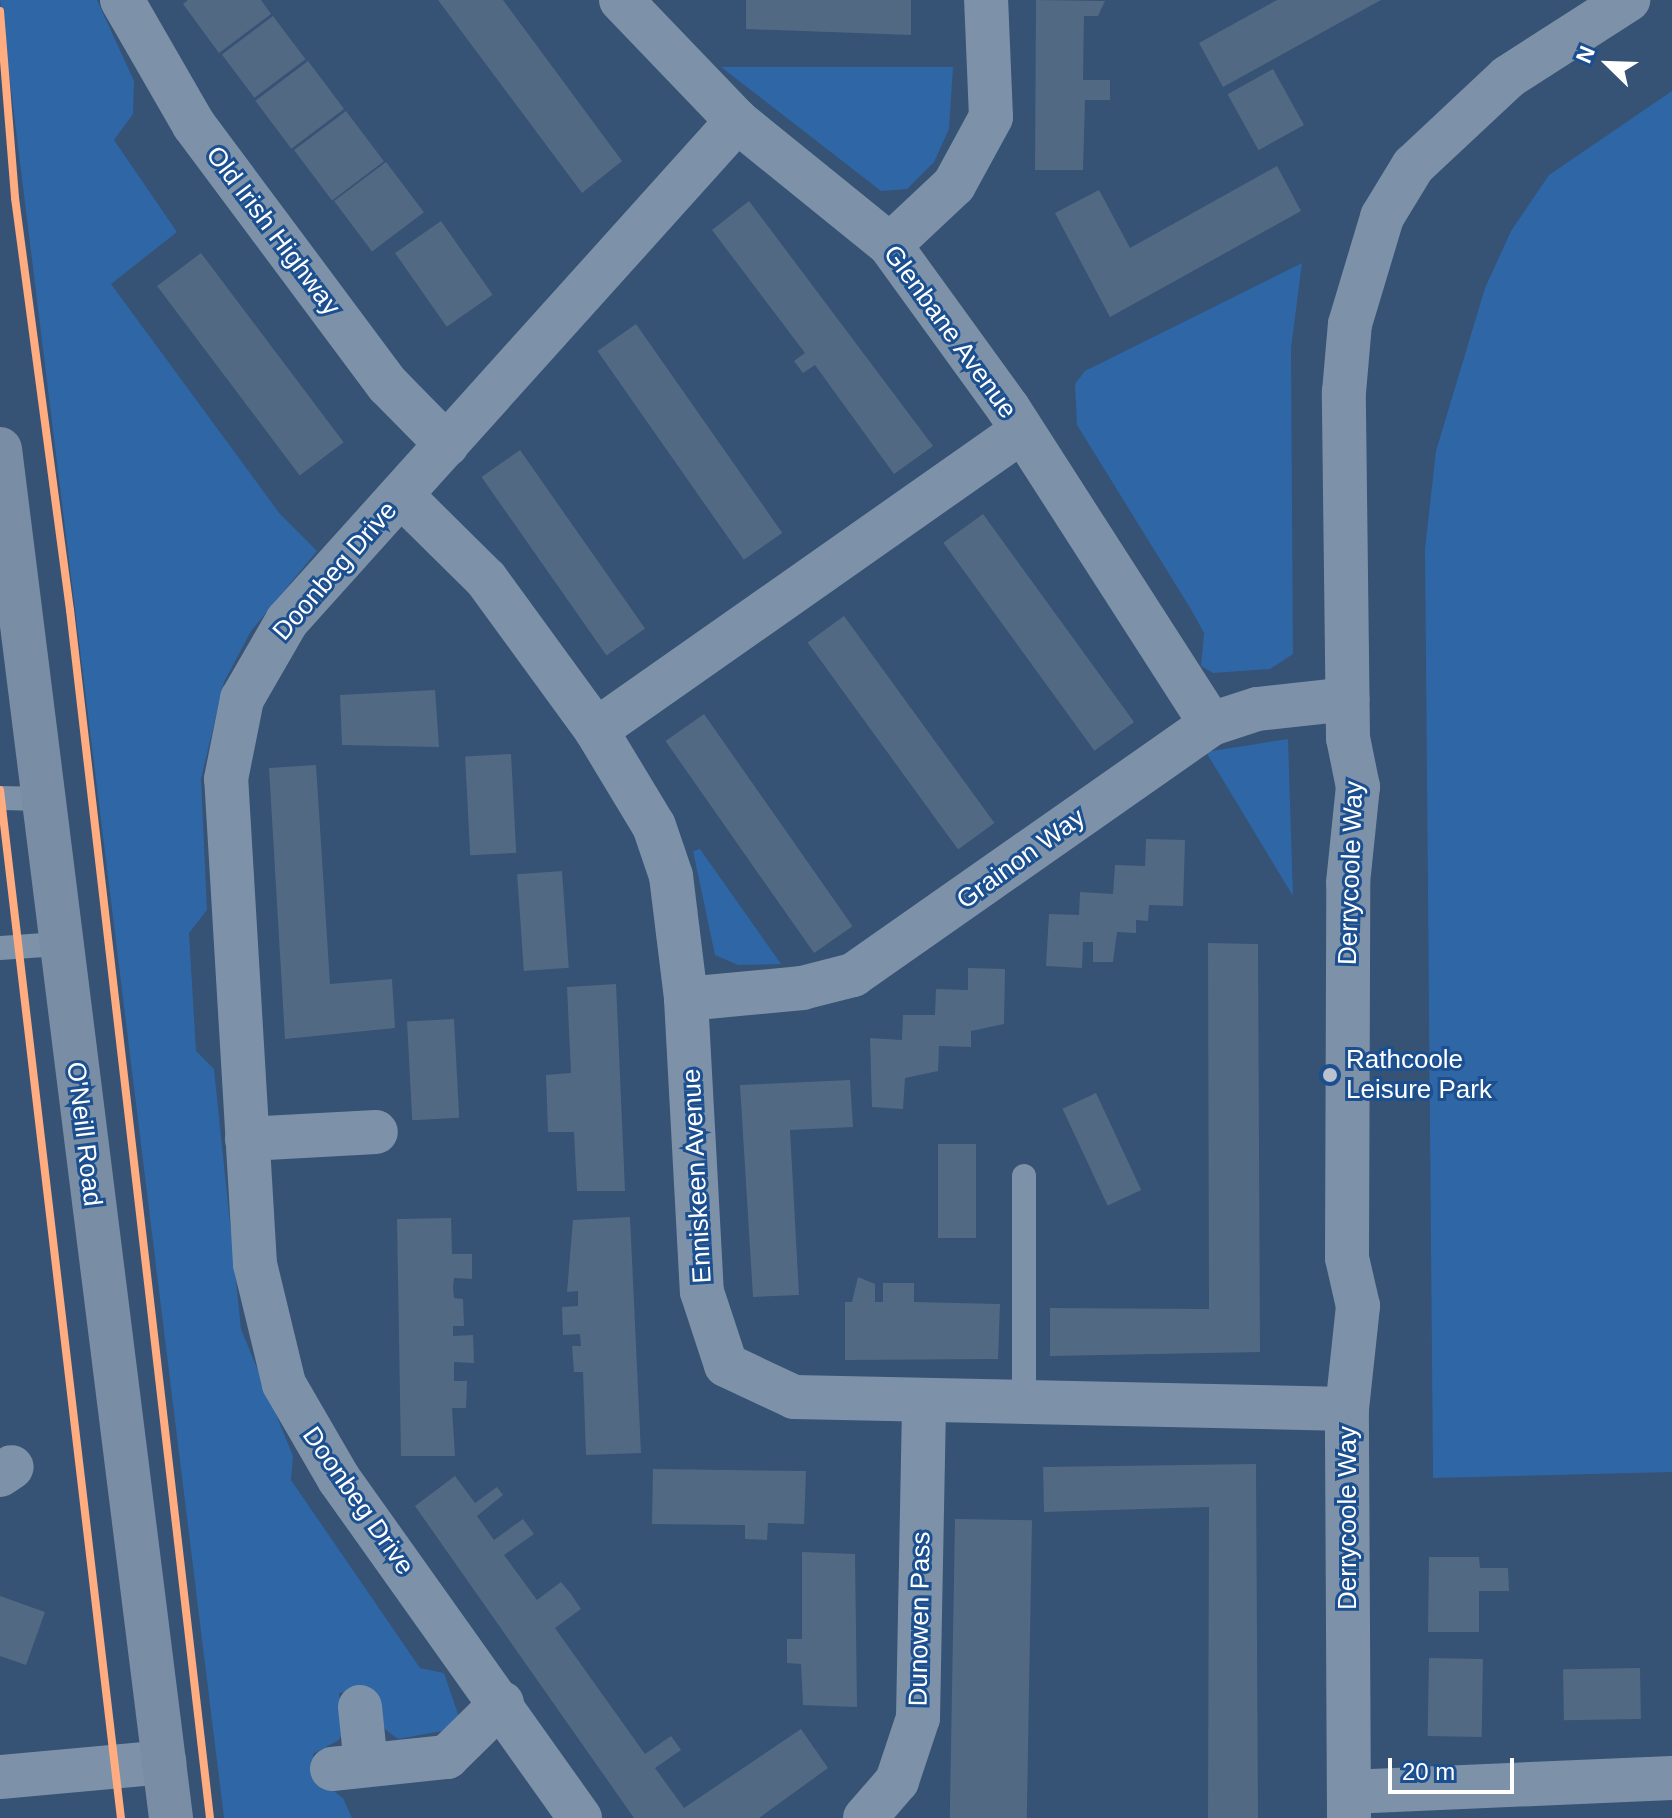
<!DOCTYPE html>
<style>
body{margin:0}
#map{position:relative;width:1672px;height:1818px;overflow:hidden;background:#365274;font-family:Helvetica,sans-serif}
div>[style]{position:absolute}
.green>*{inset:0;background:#2f66a5}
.building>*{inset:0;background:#526984;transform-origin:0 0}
.service>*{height:24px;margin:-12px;padding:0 12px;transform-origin:12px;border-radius:12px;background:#7d92a8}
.minor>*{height:44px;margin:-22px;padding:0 22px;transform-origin:22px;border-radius:22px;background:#7d92a8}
.secondary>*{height:44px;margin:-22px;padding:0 22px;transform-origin:22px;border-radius:22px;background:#798da4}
.cycleway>*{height:8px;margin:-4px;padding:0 4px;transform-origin:4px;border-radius:4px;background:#ffac80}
.dots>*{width:22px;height:22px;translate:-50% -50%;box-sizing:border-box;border:4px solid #1b4f8f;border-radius:50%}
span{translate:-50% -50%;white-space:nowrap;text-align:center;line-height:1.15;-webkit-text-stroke:6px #1b4f8f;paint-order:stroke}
.street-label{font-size:26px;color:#fff}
.poi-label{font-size:26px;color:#fff}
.left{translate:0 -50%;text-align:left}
.north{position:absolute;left:1568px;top:24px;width:80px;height:80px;-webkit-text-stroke:6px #1b4f8f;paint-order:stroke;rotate:293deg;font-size:22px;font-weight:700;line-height:32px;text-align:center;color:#fff}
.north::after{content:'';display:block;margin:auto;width:28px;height:36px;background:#fff;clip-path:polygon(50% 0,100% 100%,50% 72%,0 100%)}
.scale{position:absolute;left:1388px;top:1758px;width:126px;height:36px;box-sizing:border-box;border:4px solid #fff;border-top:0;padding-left:10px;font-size:24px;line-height:28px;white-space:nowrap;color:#fff;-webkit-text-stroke:6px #1b4f8f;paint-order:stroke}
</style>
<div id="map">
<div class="green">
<i style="clip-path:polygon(0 0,97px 0,134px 81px,133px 114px,114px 140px,177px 232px,111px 284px,280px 514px,317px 551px,251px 631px,224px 682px,201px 779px,207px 910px,189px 933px,196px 1051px,214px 1069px,241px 1329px,293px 1456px,291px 1480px,420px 1668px,444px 1673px,459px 1717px,447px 1730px,398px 1739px,377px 1723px,371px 1688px,339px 1693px,344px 1727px,339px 1740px,313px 1754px,315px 1777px,343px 1798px,352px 1818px,224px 1818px)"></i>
<i style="clip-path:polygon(721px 67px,953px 67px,949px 129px,934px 162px,907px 189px,881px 191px)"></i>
<i style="clip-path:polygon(1672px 91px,1672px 1472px,1433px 1478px,1425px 549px,1436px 451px,1485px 288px,1511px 231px,1549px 175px)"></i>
<i style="clip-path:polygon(1302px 263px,1291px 348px,1293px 654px,1270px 669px,1213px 673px,1201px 666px,1204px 633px,1192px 611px,1077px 425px,1075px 384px,1085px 371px)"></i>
<i style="clip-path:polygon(1288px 739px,1293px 896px,1206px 752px)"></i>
<i style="clip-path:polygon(700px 849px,781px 964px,738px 965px,715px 955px,693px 851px)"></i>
</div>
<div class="building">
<i style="clip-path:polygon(188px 0,261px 0,271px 14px,219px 53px,183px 4px)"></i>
<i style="clip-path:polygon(438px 0,503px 0,622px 161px,582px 193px)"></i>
<i style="clip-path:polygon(746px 0,911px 0,911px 35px,746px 29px)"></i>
<i style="clip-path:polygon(1036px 0,1105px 1px,1098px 16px,1084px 16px,1083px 80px,1110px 80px,1110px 100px,1085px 100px,1083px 170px,1035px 170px)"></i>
<i style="clip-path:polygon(1277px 0,1381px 0,1223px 87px,1199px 43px)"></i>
<i style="left:273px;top:16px;width:54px;height:64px;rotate:53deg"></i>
<i style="left:308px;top:61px;width:60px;height:66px;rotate:53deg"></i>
<i style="left:1273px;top:69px;width:64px;height:52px;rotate:61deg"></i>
<i style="left:346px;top:111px;width:63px;height:65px;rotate:53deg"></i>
<i style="left:386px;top:162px;width:63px;height:65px;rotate:53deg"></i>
<i style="clip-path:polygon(1277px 166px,1301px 211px,1110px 317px,1055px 213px,1099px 190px,1130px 248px)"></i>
<i style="clip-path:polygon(749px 201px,933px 446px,894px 474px,815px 365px,803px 373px,794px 361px,805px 353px,712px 230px)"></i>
<i style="left:441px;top:221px;width:90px;height:56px;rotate:55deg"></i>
<i style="left:201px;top:253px;width:237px;height:55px;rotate:53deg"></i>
<i style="left:636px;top:324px;width:255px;height:47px;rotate:55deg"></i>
<i style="left:520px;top:450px;width:218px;height:47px;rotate:55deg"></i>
<i style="left:983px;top:514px;width:257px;height:49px;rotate:54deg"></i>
<i style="left:844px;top:616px;width:256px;height:45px;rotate:54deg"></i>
<i style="clip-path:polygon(435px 690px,439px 747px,342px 745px,340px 695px)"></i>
<i style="left:704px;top:714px;width:259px;height:47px;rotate:55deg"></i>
<i style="left:511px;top:754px;width:99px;height:46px;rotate:87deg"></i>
<i style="clip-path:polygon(316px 765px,330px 984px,392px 979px,395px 1028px,285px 1039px,269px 768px)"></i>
<i style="clip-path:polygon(1146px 839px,1185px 840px,1183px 906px,1149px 905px,1148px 921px,1136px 920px,1136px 933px,1117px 932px,1113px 962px,1093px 962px,1093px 942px,1083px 942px,1082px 968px,1046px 966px,1049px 914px,1079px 915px,1080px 892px,1113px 894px,1115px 865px,1145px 866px)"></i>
<i style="left:562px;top:871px;width:97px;height:45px;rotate:86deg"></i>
<i style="clip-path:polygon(1208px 943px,1258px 944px,1260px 1352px,1050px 1356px,1050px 1308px,1209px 1309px)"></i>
<i style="clip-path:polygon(968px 968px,1005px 969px,1004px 1024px,971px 1031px,971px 1047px,939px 1046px,938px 1071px,905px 1078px,903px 1109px,872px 1107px,870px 1038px,902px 1040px,903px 1015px,935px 1015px,936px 989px,968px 990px)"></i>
<i style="clip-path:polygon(616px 984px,625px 1191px,577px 1191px,574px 1132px,548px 1132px,546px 1075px,571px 1073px,567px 987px)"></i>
<i style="left:454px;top:1019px;width:99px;height:47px;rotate:87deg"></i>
<i style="clip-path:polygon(850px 1080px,853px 1127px,790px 1130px,799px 1295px,753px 1297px,740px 1085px)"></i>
<i style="left:1096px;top:1093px;width:107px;height:37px;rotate:65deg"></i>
<i style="left:938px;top:1144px;width:38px;height:94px"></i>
<i style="clip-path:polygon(630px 1217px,641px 1453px,586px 1455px,583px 1372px,574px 1372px,572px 1346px,581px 1346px,580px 1334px,563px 1335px,562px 1307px,578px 1306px,578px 1291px,567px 1292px,573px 1220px)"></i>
<i style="clip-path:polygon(451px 1218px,452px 1254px,472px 1254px,472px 1279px,454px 1278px,453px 1287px,454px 1298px,463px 1299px,464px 1326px,453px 1326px,453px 1336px,473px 1335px,474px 1363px,454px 1362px,454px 1381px,467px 1381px,466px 1408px,452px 1408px,455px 1456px,401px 1456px,397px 1219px)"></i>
<i style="clip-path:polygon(858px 1277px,875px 1284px,875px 1302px,883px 1302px,883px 1283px,914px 1283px,914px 1302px,1000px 1304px,998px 1359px,845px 1360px,845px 1302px,852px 1302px)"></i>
<i style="clip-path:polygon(1256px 1464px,1258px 1818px,1208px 1818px,1209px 1507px,1044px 1512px,1043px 1467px)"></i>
<i style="clip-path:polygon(653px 1469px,806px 1471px,804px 1524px,768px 1523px,767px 1540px,745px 1539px,745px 1525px,652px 1524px)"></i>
<i style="clip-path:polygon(455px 1476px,475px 1503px,497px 1487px,503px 1495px,477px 1516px,494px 1540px,523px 1519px,534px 1534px,504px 1555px,537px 1600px,561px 1582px,571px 1594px,581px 1609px,555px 1628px,645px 1754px,671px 1736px,681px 1750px,655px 1768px,684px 1808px,801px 1729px,828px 1768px,759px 1818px,634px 1818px,415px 1506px)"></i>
<i style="left:955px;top:1519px;width:77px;height:299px;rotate:1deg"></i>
<i style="clip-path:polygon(802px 1552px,855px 1554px,857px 1707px,803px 1705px,801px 1664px,787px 1663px,787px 1639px,802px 1639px)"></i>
<i style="clip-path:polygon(1429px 1557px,1479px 1557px,1480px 1568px,1508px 1568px,1509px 1591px,1479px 1591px,1479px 1632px,1428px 1632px)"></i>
<i style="clip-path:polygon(0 1596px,45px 1612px,26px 1665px,0 1656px)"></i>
<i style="left:1429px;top:1658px;width:54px;height:78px;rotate:1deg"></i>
<i style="left:1640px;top:1668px;width:51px;height:77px;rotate:89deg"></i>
</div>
<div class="service">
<i style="left:0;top:798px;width:45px;rotate:1.3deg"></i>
<i style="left:0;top:948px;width:59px;rotate:-3.9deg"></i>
<i style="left:1024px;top:1406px;width:230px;rotate:-90deg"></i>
</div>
<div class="minor">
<i style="left:122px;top:0;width:144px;rotate:60.1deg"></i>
<i style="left:194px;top:125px;width:324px;rotate:53.3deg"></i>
<i style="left:388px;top:385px;width:84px;rotate:45.5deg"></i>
<i style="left:621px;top:0;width:168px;rotate:46.2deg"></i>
<i style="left:737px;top:121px;width:197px;rotate:39deg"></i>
<i style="left:890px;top:245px;width:201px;rotate:54.1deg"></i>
<i style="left:1008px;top:408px;width:376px;rotate:57.3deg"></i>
<i style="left:890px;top:245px;width:88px;rotate:-43.2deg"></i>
<i style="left:954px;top:185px;width:77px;rotate:-61.4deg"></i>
<i style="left:991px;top:117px;width:117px;rotate:-92.4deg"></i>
<i style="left:401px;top:495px;width:120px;rotate:44.7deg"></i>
<i style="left:486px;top:579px;width:187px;rotate:53.9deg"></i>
<i style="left:596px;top:730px;width:112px;rotate:58.9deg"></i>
<i style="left:654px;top:826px;width:53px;rotate:71.2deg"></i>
<i style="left:671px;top:876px;width:124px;rotate:83deg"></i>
<i style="left:686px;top:999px;width:293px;rotate:86.9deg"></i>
<i style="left:702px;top:1292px;width:77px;rotate:71.8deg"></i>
<i style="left:726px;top:1365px;width:75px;rotate:25.2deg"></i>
<i style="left:794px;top:1397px;width:553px;rotate:1.24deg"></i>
<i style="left:596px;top:730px;width:520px;rotate:-35.06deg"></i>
<i style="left:686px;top:999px;width:117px;rotate:-5.4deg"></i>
<i style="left:802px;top:988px;width:53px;rotate:-14.3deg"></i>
<i style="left:853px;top:975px;width:437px;rotate:-35deg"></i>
<i style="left:1211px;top:724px;width:48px;rotate:-18.1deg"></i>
<i style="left:1257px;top:709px;width:91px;rotate:-6.3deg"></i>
<i style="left:247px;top:1139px;width:129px;rotate:-3.1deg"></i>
<i style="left:0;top:1475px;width:14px;rotate:-34deg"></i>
<i style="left:360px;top:1707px;width:58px;rotate:84.1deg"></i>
<i style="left:332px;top:1769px;width:116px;rotate:-6deg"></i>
<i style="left:447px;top:1757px;width:77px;rotate:-44.5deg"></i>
<i style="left:0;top:1777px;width:165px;rotate:-5.2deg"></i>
<i style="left:1349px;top:1792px;width:323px;rotate:-2.5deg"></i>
<i style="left:580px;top:1818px;width:416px;rotate:-125.4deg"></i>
<i style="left:339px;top:1479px;width:110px;rotate:-120.1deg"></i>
<i style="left:284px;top:1384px;width:123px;rotate:-103.6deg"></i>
<i style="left:255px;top:1264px;width:486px;rotate:-93.4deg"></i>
<i style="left:226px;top:779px;width:82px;rotate:-78.7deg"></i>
<i style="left:242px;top:699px;width:90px;rotate:-60deg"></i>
<i style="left:287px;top:621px;width:673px;rotate:-48.01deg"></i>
<i style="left:865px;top:1818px;width:49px;rotate:-49.1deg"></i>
<i style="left:897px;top:1781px;width:66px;rotate:-71.6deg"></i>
<i style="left:918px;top:1718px;width:313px;rotate:-88.9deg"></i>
<i style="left:1349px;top:1818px;width:409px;rotate:-90.3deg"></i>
<i style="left:1347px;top:1409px;width:104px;rotate:-83.9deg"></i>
<i style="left:1358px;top:1306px;width:49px;rotate:-102.9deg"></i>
<i style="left:1347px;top:1258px;width:375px;rotate:-89.8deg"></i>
<i style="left:1348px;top:883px;width:97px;rotate:-84.1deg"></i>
<i style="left:1358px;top:787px;width:50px;rotate:-101.5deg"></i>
<i style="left:1348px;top:738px;width:346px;rotate:-90.7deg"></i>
<i style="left:1344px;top:392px;width:68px;rotate:-85deg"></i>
<i style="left:1350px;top:324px;width:112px;rotate:-73.3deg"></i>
<i style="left:1382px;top:217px;width:60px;rotate:-58.7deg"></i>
<i style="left:1413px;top:166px;width:130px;rotate:-43.1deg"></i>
<i style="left:1508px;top:77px;width:143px;rotate:-32.7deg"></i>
</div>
<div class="secondary">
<i style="left:0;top:449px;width:1380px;rotate:82.88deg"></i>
</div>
<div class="cycleway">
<i style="left:0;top:11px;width:188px;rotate:85.4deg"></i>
<i style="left:15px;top:198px;width:416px;rotate:82.4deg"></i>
<i style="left:70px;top:610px;width:1216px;rotate:83.39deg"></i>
<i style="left:0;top:790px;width:1035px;rotate:83.29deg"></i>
</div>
<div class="dots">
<i style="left:1330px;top:1075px;background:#b9c2ce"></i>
</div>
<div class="street-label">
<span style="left:273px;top:231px;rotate:53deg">Old Irish Highway</span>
<span style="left:950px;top:332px;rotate:54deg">Glenbane Avenue</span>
<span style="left:335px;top:571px;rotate:-49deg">Doonbeg Drive</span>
<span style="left:1021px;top:859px;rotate:-36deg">Grainon Way</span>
<span style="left:1351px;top:873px;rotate:-88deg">Derrycoole Way</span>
<span style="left:84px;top:1134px;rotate:83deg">O'Neill Road</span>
<span style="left:697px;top:1176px;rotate:-93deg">Enniskeen Avenue</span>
<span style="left:358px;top:1501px;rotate:55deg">Doonbeg Drive</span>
<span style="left:1348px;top:1518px;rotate:-90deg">Derrycoole Way</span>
<span style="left:920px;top:1619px;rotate:-89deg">Dunowen Pass</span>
</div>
<div class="poi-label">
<span class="left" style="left:1346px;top:1075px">Rathcoole<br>Leisure Park</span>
</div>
<div class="north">N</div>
<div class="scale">20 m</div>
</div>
